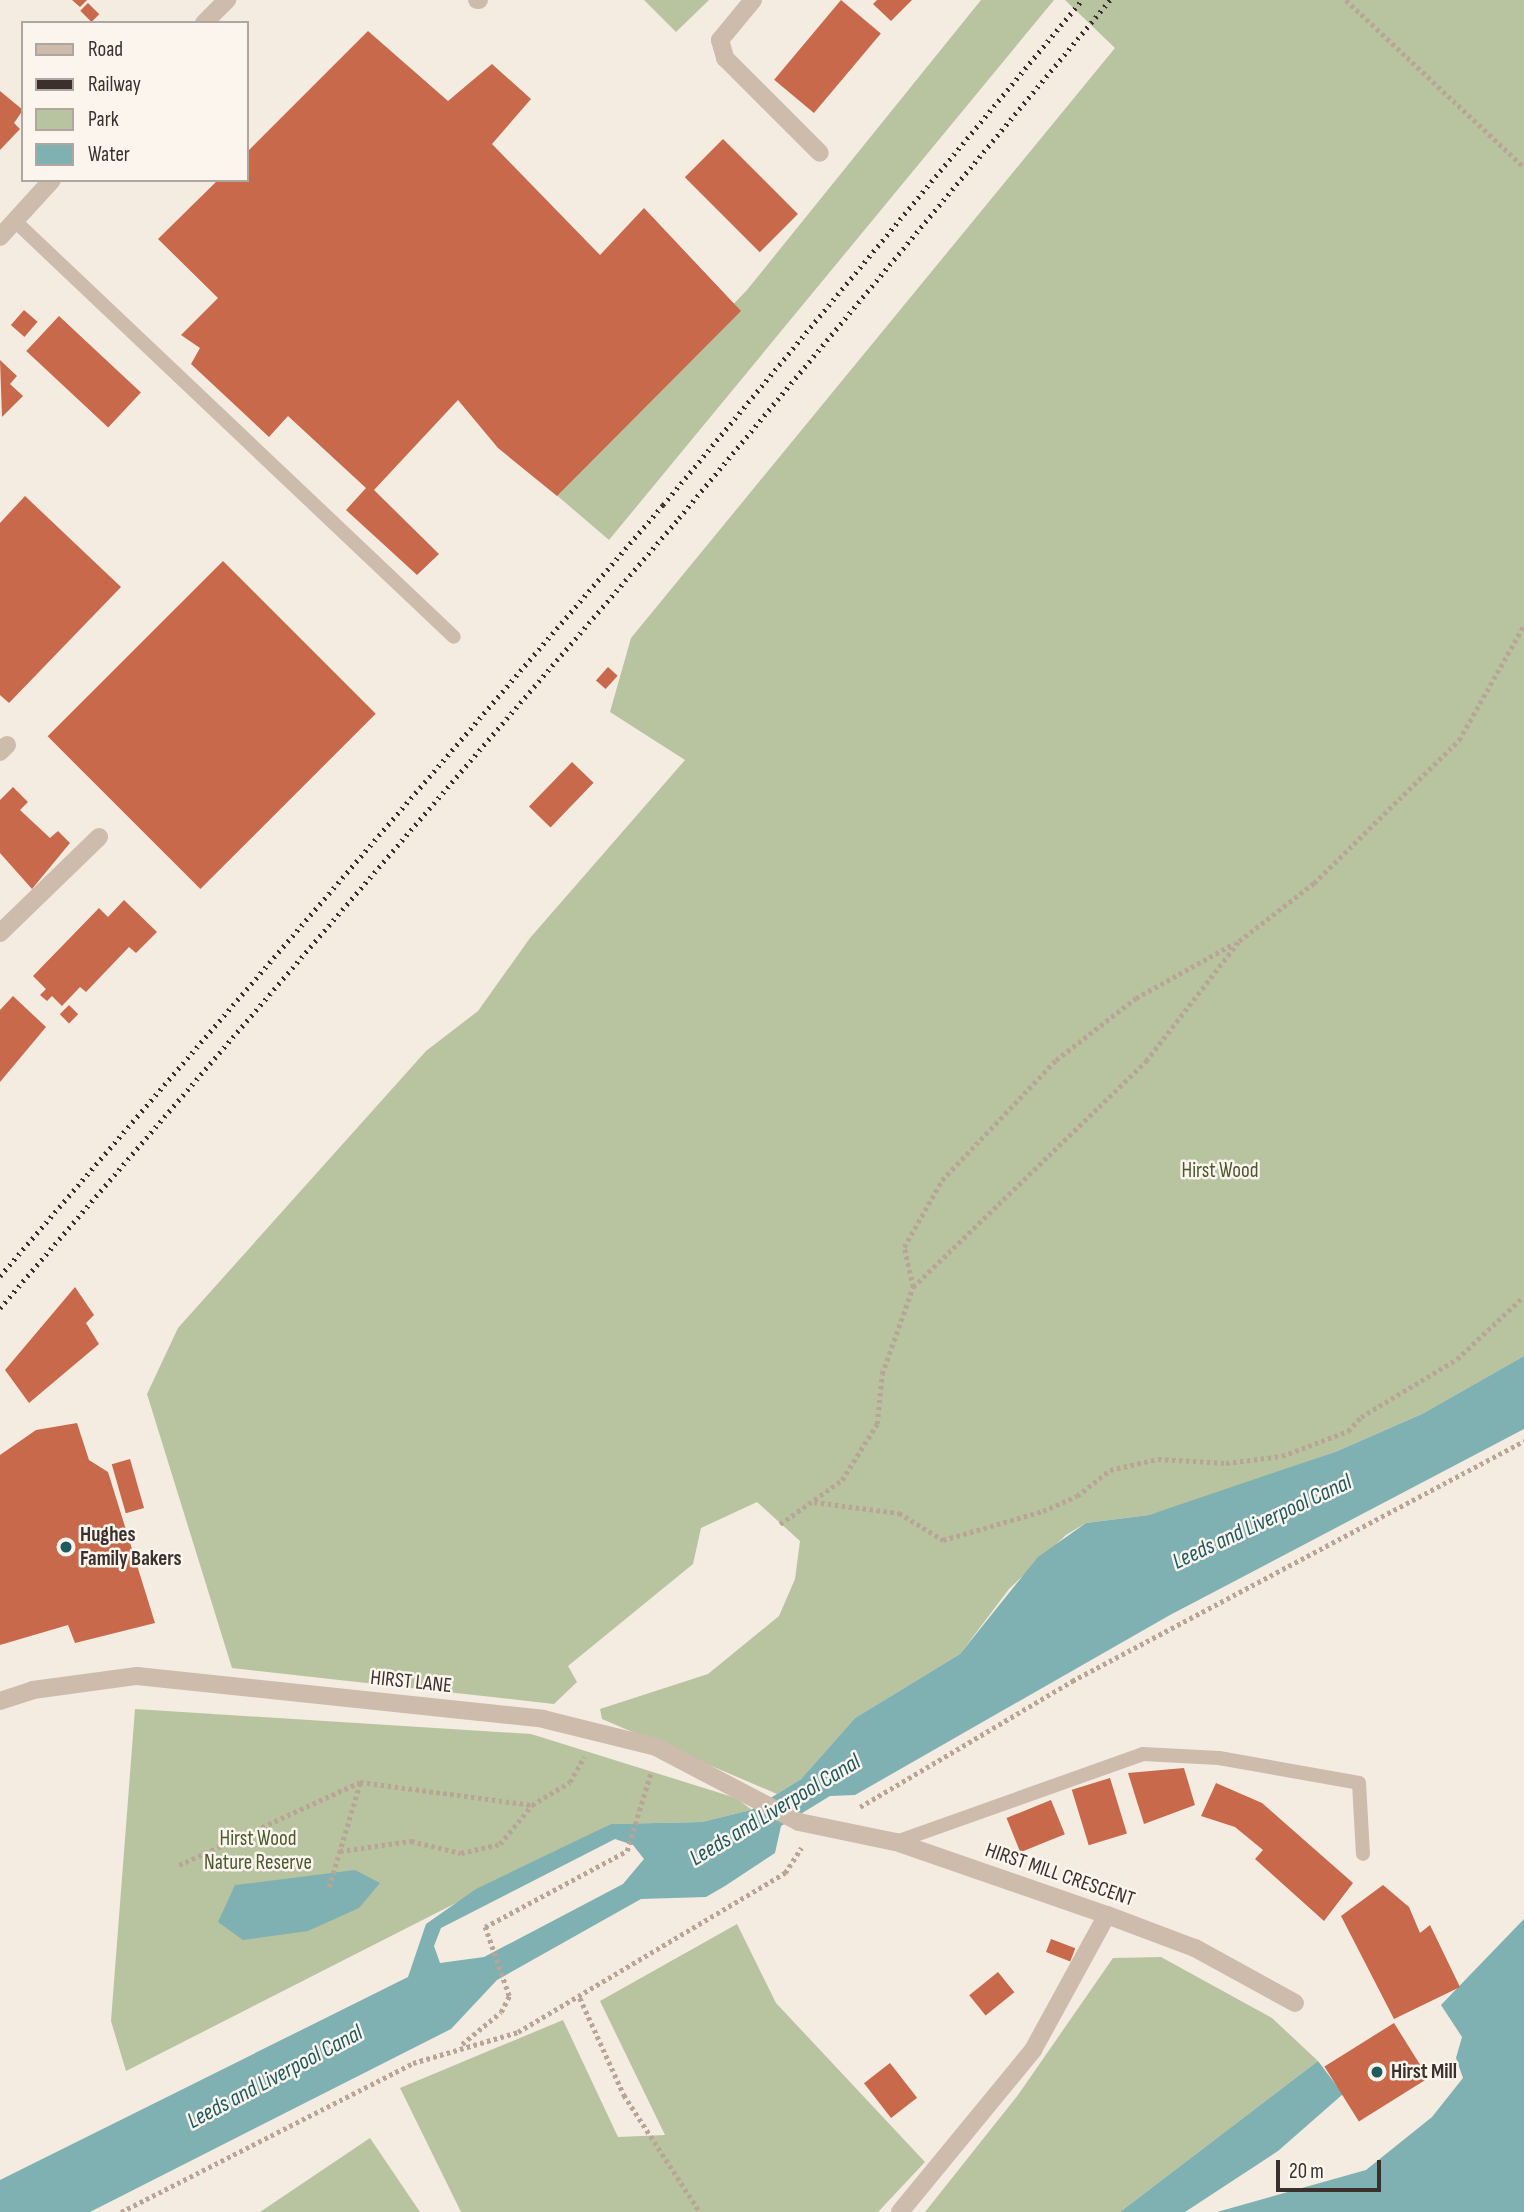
<!DOCTYPE html>
<style>
body{margin:0}
#map{position:relative;width:1524px;height:2212px;overflow:hidden;background:#f4ebe1;font-family:"Sofia Sans Condensed",sans-serif}
div>[style]{position:absolute}
.green>*{inset:0;background:#b8c4a0}
.water>*{inset:0;background:#7fb0b2}
.building>*{inset:0;background:#c8694b;transform-origin:0 0}
.path>*{height:4.5px;margin-top:-2.25px;transform-origin:0;background:repeating-linear-gradient(90deg,#b9a596 0 3.5px,transparent 0 7px)}
.service>*{height:14px;margin:-7px;padding:0 7px;transform-origin:7px;border-radius:7px;background:#cdbbac}
.minor>*{height:18px;margin:-9px;padding:0 9px;transform-origin:9px;border-radius:9px;background:#cdbbac}
.rail>*{height:5px;margin-top:-2.5px;transform-origin:0;background:repeating-linear-gradient(90deg,#3b302b 0 2px,transparent 0 7px)}
.dots>*{width:19px;height:19px;translate:-50% -50%;box-sizing:border-box;border:4px solid #fbf5ee;border-radius:50%}
span{translate:-50% -50%;white-space:nowrap;text-align:center;line-height:1.15;-webkit-text-stroke:5px #fbf5ee;paint-order:stroke}
.park-label{font-size:21px;color:#4a5a2e}
.poi-label{font-size:21px;color:#3b302b;font-weight:700}
.left{translate:0 -50%;text-align:left}
.street-label{font-size:21px;color:#3b302b}
.water-label{font-size:23px;color:#1f5a5e;font-style:italic}
.legend{position:absolute;left:21px;top:21px;width:228px;height:161px;box-sizing:border-box;background:#fbf5ee;border:2px solid #aea6a0;margin:0;padding:9px 12px;list-style:none;font-size:21px;color:#3b302b}
.legend li{display:flex;align-items:center;gap:14px;height:35px}
.legend b{width:35px;border:2px solid #aea6a0}
.scale{position:absolute;left:1276px;top:2160px;width:105px;height:32px;box-sizing:border-box;border:4px solid #3b302b;border-top:0;padding-left:9px;font-size:21px;line-height:24px;white-space:nowrap;color:#3b302b;-webkit-text-stroke:5px #fbf5ee;paint-order:stroke}
</style>
<div id="map">
<div class="green">
<i style="clip-path:polygon(644px 0,709px 0,676px 32px)"></i>
<i style="clip-path:polygon(981px 0,1054px 0,609px 540px,553px 492px,747px 290px)"></i>
<i style="clip-path:polygon(1065px 0,1524px 0,1524px 1356px,1422px 1414px,1335px 1452px,1200px 1500px,1149px 1515px,1086px 1523px,1066px 1535px,1009px 1589px,960px 1654px,855px 1718px,801px 1779px,777px 1794px,602px 1719px,600px 1709px,708px 1674px,779px 1616px,795px 1579px,800px 1541px,757px 1502px,701px 1528px,693px 1564px,568px 1666px,577px 1682px,554px 1704px,232px 1668px,147px 1394px,178px 1328px,426px 1051px,478px 1011px,530px 938px,685px 760px,610px 712px,631px 638px,1115px 48px)"></i>
<i style="clip-path:polygon(135px 1709px,531px 1734px,736px 1798px,752px 1810px,702px 1822px,611px 1824px,126px 2071px,111px 2021px)"></i>
<i style="clip-path:polygon(737px 1924px,776px 2003px,925px 2162px,878px 2212px,461px 2212px,400px 2088px,563px 2020px,618px 2137px,665px 2135px,600px 2001px)"></i>
<i style="clip-path:polygon(1161px 1957px,1272px 2018px,1318px 2061px,1120px 2212px,925px 2212px,1018px 2095px,1113px 1958px)"></i>
<i style="clip-path:polygon(370px 2138px,420px 2212px,260px 2212px)"></i>
</div>
<div class="water">
<i style="clip-path:polygon(evenodd,1524px 1356px,1524px 1429px,1170px 1615px,855px 1795px,830px 1796px,781px 1826px,775px 1853px,725px 1886px,706px 1897px,641px 1899px,497px 1980px,451px 2029px,90px 2212px,0 2212px,0 2180px,408px 1977px,426px 1924px,476px 1889px,611px 1824px,702px 1822px,751px 1810px,777px 1794px,801px 1779px,855px 1718px,960px 1654px,1038px 1557px,1086px 1523px,1149px 1515px,1335px 1452px,1422px 1414px,1524px 1356px,615px 1839px,633px 1845px,644px 1859px,623px 1884px,484px 1957px,440px 1963px,434px 1946px,441px 1928px,615px 1839px)"></i>
<i style="clip-path:polygon(355px 1870px,380px 1883px,359px 1908px,308px 1931px,243px 1940px,218px 1922px,235px 1885px)"></i>
<i style="clip-path:polygon(1524px 1919px,1524px 2212px,1217px 2212px,1366px 2170px,1432px 2117px,1463px 2078px,1456px 2058px,1462px 2037px,1441px 2005px)"></i>
<i style="clip-path:polygon(1318px 2061px,1343px 2094px,1278px 2151px,1185px 2212px,1120px 2212px)"></i>
</div>
<div class="building">
<i style="clip-path:polygon(72px 0,87px 0,80px 7px)"></i>
<i style="left:841px;top:0;width:52px;height:104px;rotate:40deg"></i>
<i style="clip-path:polygon(877px 0,912px 0,891px 21px,873px 4px)"></i>
<i style="left:88px;top:3px;width:16px;height:11px;rotate:45deg"></i>
<i style="clip-path:polygon(368px 31px,448px 101px,492px 64px,531px 99px,492px 144px,600px 255px,644px 208px,741px 311px,557px 496px,498px 448px,458px 400px,374px 490px,439px 554px,417px 575px,346px 510px,366px 488px,288px 416px,269px 437px,191px 364px,200px 348px,181px 335px,218px 298px,158px 239px,218px 180px,247px 180px,247px 152px)"></i>
<i style="clip-path:polygon(0 91px,23px 110px,14px 123px,20px 129px,0 150px)"></i>
<i style="left:723px;top:139px;width:106px;height:54px;rotate:45deg"></i>
<i style="left:24px;top:310px;width:18px;height:20px;rotate:41deg"></i>
<i style="left:59px;top:316px;width:112px;height:48px;rotate:43deg"></i>
<i style="clip-path:polygon(0 360px,17px 376px,10px 384px,23px 396px,2px 417px)"></i>
<i style="clip-path:polygon(25px 496px,121px 587px,9px 703px,0 695px,0 523px)"></i>
<i style="left:223px;top:561px;width:216px;height:248px;rotate:45deg"></i>
<i style="left:608px;top:667px;width:13px;height:18px;rotate:42deg"></i>
<i style="left:572px;top:762px;width:30px;height:62px;rotate:44deg"></i>
<i style="clip-path:polygon(13px 787px,28px 802px,20px 810px,50px 838px,58px 831px,70px 843px,32px 889px,0 853px,0 800px)"></i>
<i style="clip-path:polygon(124px 900px,157px 932px,136px 953px,129px 947px,86px 992px,80px 987px,62px 1006px,52px 996px,47px 1001px,40px 995px,46px 989px,33px 976px,99px 908px,108px 917px)"></i>
<i style="clip-path:polygon(13px 996px,46px 1027px,0 1082px,0 1010px)"></i>
<i style="left:69px;top:1005px;width:13px;height:13px;rotate:45deg"></i>
<i style="clip-path:polygon(75px 1287px,94px 1315px,86px 1323px,99px 1344px,29px 1403px,5px 1370px)"></i>
<i style="clip-path:polygon(77px 1423px,89px 1460px,108px 1472px,155px 1623px,75px 1643px,68px 1625px,0 1645px,0 1455px,36px 1430px)"></i>
<i style="left:130px;top:1459px;width:51px;height:19px;rotate:74deg"></i>
<i style="clip-path:polygon(1184px 1768px,1195px 1805px,1144px 1824px,1128px 1773px)"></i>
<i style="left:1110px;top:1778px;width:58px;height:40px;rotate:73deg"></i>
<i style="clip-path:polygon(1216px 1783px,1262px 1803px,1353px 1883px,1324px 1921px,1255px 1859px,1263px 1850px,1235px 1827px,1201px 1816px)"></i>
<i style="left:1051px;top:1800px;width:37px;height:48px;rotate:68deg"></i>
<i style="clip-path:polygon(1383px 1885px,1409px 1907px,1420px 1933px,1430px 1925px,1460px 1987px,1394px 2019px,1341px 1916px)"></i>
<i style="left:1051px;top:1939px;width:26px;height:14px;rotate:21deg"></i>
<i style="left:998px;top:1972px;width:26px;height:37px;rotate:51deg"></i>
<i style="left:1394px;top:2023px;width:65px;height:82px;rotate:58deg"></i>
<i style="left:890px;top:2063px;width:44px;height:33px;rotate:52deg"></i>
</div>
<div class="path">
<i style="left:1346px;top:0;width:244px;rotate:43.2deg"></i>
<i style="left:913px;top:1287px;width:325px;rotate:-44.1deg"></i>
<i style="left:1146px;top:1061px;width:152px;rotate:-52.2deg"></i>
<i style="left:1239px;top:941px;width:95px;rotate:-37.7deg"></i>
<i style="left:1314px;top:883px;width:204px;rotate:-44.6deg"></i>
<i style="left:1459px;top:740px;width:132px;rotate:-60.5deg"></i>
<i style="left:814px;top:1502px;width:86px;rotate:7.4deg"></i>
<i style="left:899px;top:1513px;width:52px;rotate:31.5deg"></i>
<i style="left:943px;top:1540px;width:104px;rotate:-16.2deg"></i>
<i style="left:1043px;top:1511px;width:37px;rotate:-24deg"></i>
<i style="left:1077px;top:1496px;width:42px;rotate:-38.2deg"></i>
<i style="left:1110px;top:1470px;width:49px;rotate:-12.9deg"></i>
<i style="left:1158px;top:1459px;width:68px;rotate:3.4deg"></i>
<i style="left:1226px;top:1463px;width:56px;rotate:-7.1deg"></i>
<i style="left:1282px;top:1456px;width:71px;rotate:-20.7deg"></i>
<i style="left:1348px;top:1431px;width:19px;rotate:-47deg"></i>
<i style="left:1361px;top:1417px;width:112px;rotate:-31.1deg"></i>
<i style="left:1457px;top:1359px;width:92px;rotate:-43.2deg"></i>
<i style="left:780px;top:1524px;width:76px;rotate:-35.4deg"></i>
<i style="left:842px;top:1480px;width:66px;rotate:-58deg"></i>
<i style="left:877px;top:1424px;width:50px;rotate:-84.3deg"></i>
<i style="left:882px;top:1374px;width:92px;rotate:-70.4deg"></i>
<i style="left:913px;top:1287px;width:41px;rotate:-102.7deg"></i>
<i style="left:904px;top:1247px;width:77px;rotate:-60.4deg"></i>
<i style="left:942px;top:1180px;width:166px;rotate:-46.5deg"></i>
<i style="left:1056px;top:1060px;width:101px;rotate:-37.8deg"></i>
<i style="left:1136px;top:998px;width:113px;rotate:-29.1deg"></i>
<i style="left:860px;top:1807px;width:247px;rotate:-30.7deg"></i>
<i style="left:1072px;top:1681px;width:512px;rotate:-27.97deg"></i>
<i style="left:340px;top:1851px;width:72px;rotate:-8deg"></i>
<i style="left:411px;top:1841px;width:51px;rotate:13.5deg"></i>
<i style="left:461px;top:1853px;width:40px;rotate:-13deg"></i>
<i style="left:500px;top:1844px;width:50px;rotate:-50.6deg"></i>
<i style="left:532px;top:1805px;width:44px;rotate:-31.2deg"></i>
<i style="left:570px;top:1782px;width:29px;rotate:-61deg"></i>
<i style="left:179px;top:1865px;width:199px;rotate:-24.6deg"></i>
<i style="left:360px;top:1782px;width:174px;rotate:7.6deg"></i>
<i style="left:329px;top:1887px;width:109px;rotate:-73.4deg"></i>
<i style="left:580px;top:1998px;width:107px;rotate:65.6deg"></i>
<i style="left:624px;top:2095px;width:140px;rotate:57deg"></i>
<i style="left:462px;top:2044px;width:50px;rotate:-39.4deg"></i>
<i style="left:501px;top:2012px;width:18px;rotate:-63deg"></i>
<i style="left:509px;top:1996px;width:73px;rotate:-109.2deg"></i>
<i style="left:485px;top:1927px;width:161px;rotate:-28.2deg"></i>
<i style="left:627px;top:1851px;width:83px;rotate:-73.1deg"></i>
<i style="left:121px;top:2212px;width:328px;rotate:-27deg"></i>
<i style="left:413px;top:2063px;width:109px;rotate:-16.4deg"></i>
<i style="left:518px;top:2032px;width:311px;rotate:-30.8deg"></i>
<i style="left:785px;top:1873px;width:30px;rotate:-57deg"></i>
</div>
<div class="service">
<i style="left:16px;top:222px;width:603px;rotate:43.46deg"></i>
<i style="left:896px;top:1842px;width:262px;rotate:-19.6deg"></i>
<i style="left:1143px;top:1754px;width:76px;rotate:3deg"></i>
<i style="left:1219px;top:1758px;width:142px;rotate:10.1deg"></i>
<i style="left:1359px;top:1783px;width:71px;rotate:86.8deg"></i>
</div>
<div class="minor">
<i style="left:477px;top:0;width:2px"></i>
<i style="left:753px;top:0;width:52px;rotate:129.5deg"></i>
<i style="left:720px;top:40px;width:19px;rotate:74deg"></i>
<i style="left:725px;top:58px;width:134px;rotate:45deg"></i>
<i style="left:204px;top:23px;width:33px;rotate:-45deg"></i>
<i style="left:0;top:237px;width:77px;rotate:-47.6deg"></i>
<i style="left:0;top:752px;width:10px;rotate:-45deg"></i>
<i style="left:0;top:933px;width:138px;rotate:-44.1deg"></i>
<i style="left:0;top:1701px;width:35px;rotate:-18deg"></i>
<i style="left:33px;top:1690px;width:105px;rotate:-7.7deg"></i>
<i style="left:137px;top:1676px;width:408px;rotate:6deg"></i>
<i style="left:543px;top:1719px;width:116px;rotate:13.9deg"></i>
<i style="left:656px;top:1747px;width:161px;rotate:27.7deg"></i>
<i style="left:799px;top:1822px;width:99px;rotate:11.7deg"></i>
<i style="left:896px;top:1842px;width:223px;rotate:19.1deg"></i>
<i style="left:1107px;top:1915px;width:94px;rotate:20.6deg"></i>
<i style="left:1195px;top:1948px;width:114px;rotate:28.8deg"></i>
<i style="left:900px;top:2212px;width:210px;rotate:-50.6deg"></i>
<i style="left:1033px;top:2050px;width:154px;rotate:-61.3deg"></i>
</div>
<div class="rail">
<i style="left:0;top:1276px;width:1017px;rotate:-49.31deg"></i>
<i style="left:663px;top:505px;width:656px;rotate:-50.32deg"></i>
<i style="left:0;top:1308px;width:1042px;rotate:-49.32deg"></i>
<i style="left:679px;top:518px;width:674px;rotate:-50.24deg"></i>
</div>
<div class="dots">
<i style="left:66px;top:1547px;background:#1f5a5e"></i>
<i style="left:1377px;top:2072px;background:#1f5a5e"></i>
</div>
<div class="park-label">
<span style="left:1220px;top:1171px">Hirst Wood</span>
<span style="left:258px;top:1851px">Hirst Wood<br>Nature Reserve</span>
</div>
<div class="poi-label">
<span class="left" style="left:80px;top:1547px">Hughes<br>Family Bakers</span>
<span class="left" style="left:1391px;top:2072px">Hirst Mill</span>
</div>
<div class="street-label">
<span style="left:411px;top:1682px;rotate:6deg">HIRST LANE</span>
<span style="left:1060px;top:1875px;rotate:19deg">HIRST MILL CRESCENT</span>
</div>
<div class="water-label">
<span style="left:1262px;top:1522px;rotate:-25deg">Leeds and Liverpool Canal</span>
<span style="left:775px;top:1810px;rotate:-31deg">Leeds and Liverpool Canal</span>
<span style="left:275px;top:2077px;rotate:-28deg">Leeds and Liverpool Canal</span>
</div>
<ul class="legend">
<li><b style="height:9px;background:#cdbbac"></b>Road</li>
<li><b style="height:9px;background:#3b302b"></b>Railway</li>
<li><b style="height:19px;background:#b8c4a0"></b>Park</li>
<li><b style="height:19px;background:#7fb0b2"></b>Water</li>
</ul>
<div class="scale">20 m</div>
</div>
